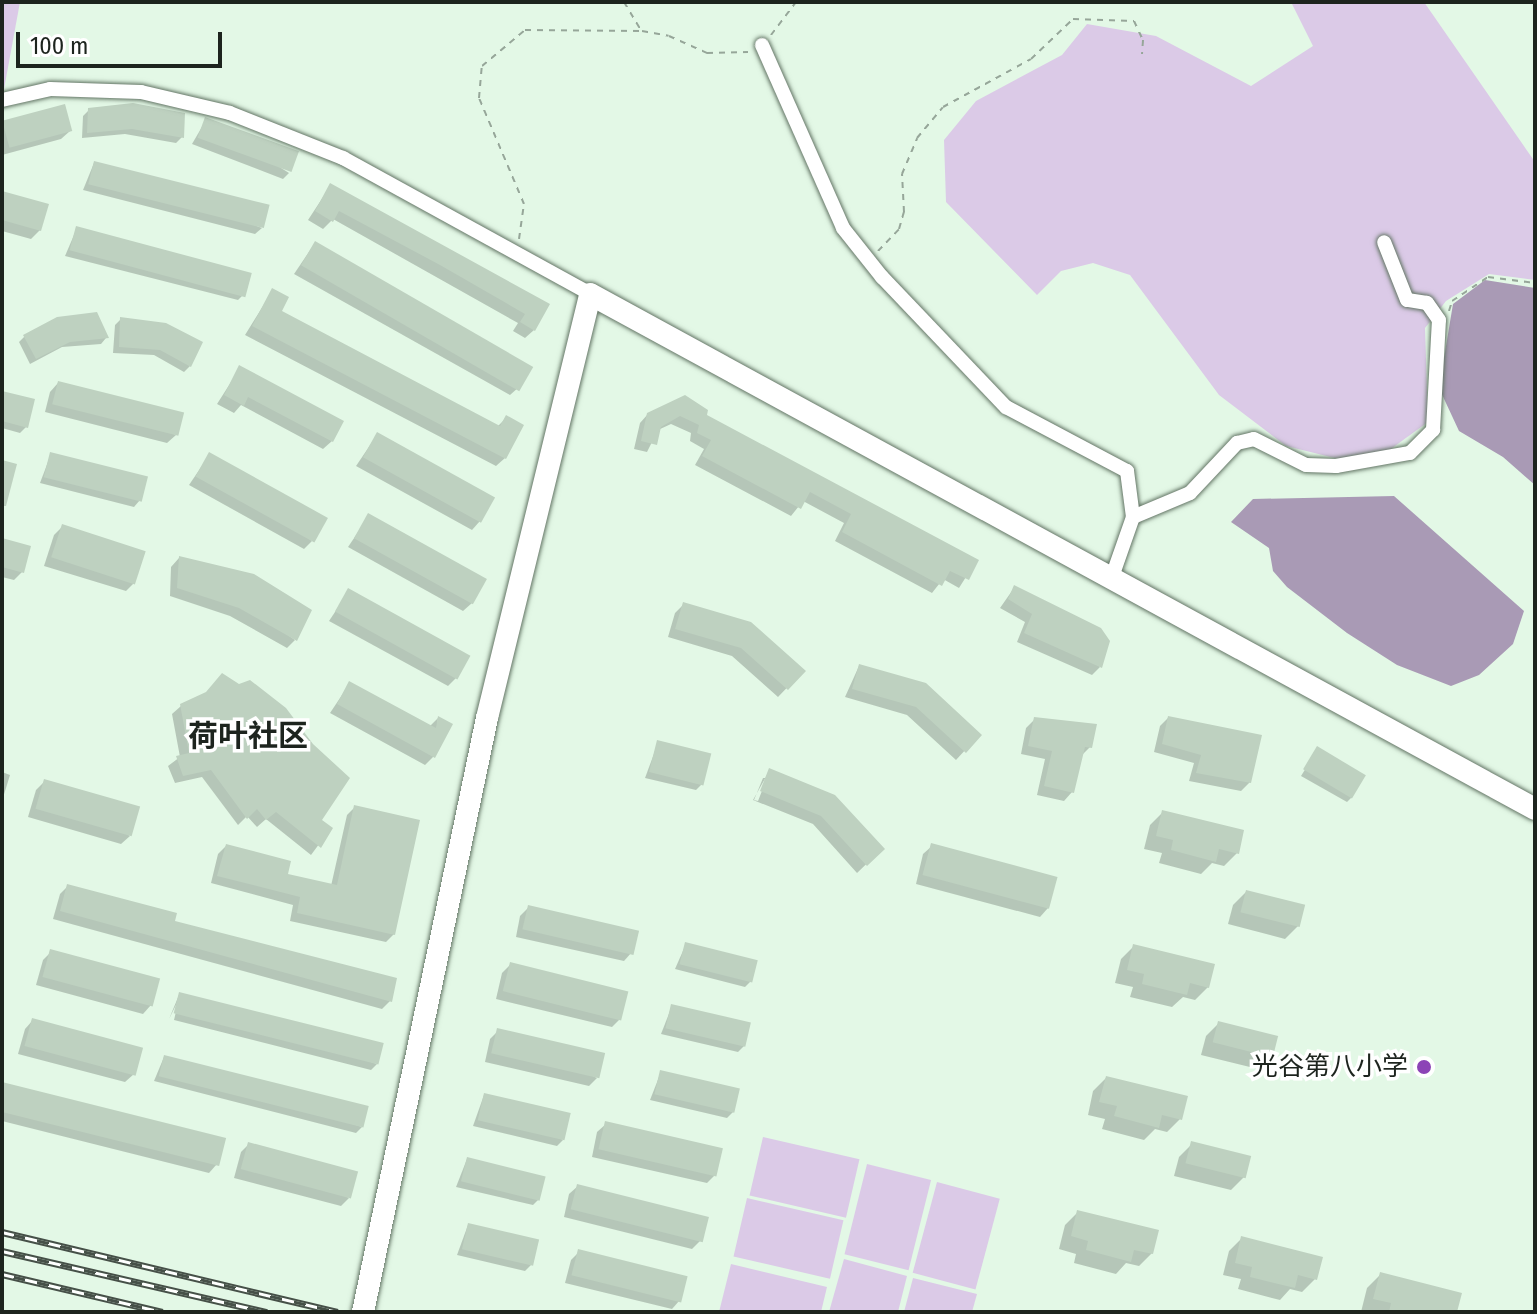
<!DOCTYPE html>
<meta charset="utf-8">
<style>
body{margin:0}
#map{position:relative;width:1537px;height:1314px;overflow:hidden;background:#e3f8e6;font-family:"Fira Sans Condensed","Noto Sans SC",sans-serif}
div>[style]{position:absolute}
.green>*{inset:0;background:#dbcae7;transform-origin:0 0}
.water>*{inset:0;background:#a99ab5}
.shadow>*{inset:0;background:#0003}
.building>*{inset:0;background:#bed1c0;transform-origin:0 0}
.path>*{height:2px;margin-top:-1px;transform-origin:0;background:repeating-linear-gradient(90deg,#96a699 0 6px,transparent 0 12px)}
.roads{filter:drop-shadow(0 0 2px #637565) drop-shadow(0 0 2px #637565)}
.minor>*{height:14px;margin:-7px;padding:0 7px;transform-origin:7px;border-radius:7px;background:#fff}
.secondary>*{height:22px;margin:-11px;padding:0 11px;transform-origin:11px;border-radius:11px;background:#fff}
.rail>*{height:7px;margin-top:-3.5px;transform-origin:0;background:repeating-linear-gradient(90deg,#fff 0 12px,#465048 0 24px);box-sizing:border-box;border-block:2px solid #465048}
.dots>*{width:22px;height:22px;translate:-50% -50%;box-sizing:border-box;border:4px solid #fff;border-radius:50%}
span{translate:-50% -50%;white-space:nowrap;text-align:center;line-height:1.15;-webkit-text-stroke:7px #fff;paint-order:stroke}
.poi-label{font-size:26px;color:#1d241e}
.right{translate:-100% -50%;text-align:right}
.quarter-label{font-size:30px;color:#1d241e;font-weight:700}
.frame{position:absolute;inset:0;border:4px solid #1d241e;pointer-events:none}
.scale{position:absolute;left:16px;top:32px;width:206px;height:36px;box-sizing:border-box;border:4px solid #1d241e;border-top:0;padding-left:10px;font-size:24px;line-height:28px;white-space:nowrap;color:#1d241e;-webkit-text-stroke:6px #fff;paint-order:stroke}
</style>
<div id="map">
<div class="green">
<i style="clip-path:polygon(2px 2px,20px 2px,2px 100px)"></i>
<i style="clip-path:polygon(1291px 2px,1424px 2px,1535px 162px,1535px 280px,1489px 274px,1446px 301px,1425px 328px,1428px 422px,1388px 451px,1347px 461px,1286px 446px,1219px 395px,1130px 275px,1093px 263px,1061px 271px,1037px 295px,946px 202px,944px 140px,976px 101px,1062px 55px,1087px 24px,1156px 36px,1251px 86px,1313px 46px)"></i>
<i style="left:763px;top:1137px;width:99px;height:60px;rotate:13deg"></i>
<i style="left:867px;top:1164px;width:66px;height:93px;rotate:14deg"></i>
<i style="left:937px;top:1182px;width:65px;height:94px;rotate:15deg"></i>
<i style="left:747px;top:1198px;width:99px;height:60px;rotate:13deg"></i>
<i style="clip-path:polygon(844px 1259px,907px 1276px,898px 1312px,829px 1312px)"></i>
<i style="clip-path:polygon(731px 1264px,827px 1287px,821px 1312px,719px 1312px)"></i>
<i style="clip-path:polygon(913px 1278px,977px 1294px,972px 1312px,904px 1312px)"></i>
</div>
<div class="water">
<i style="clip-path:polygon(1485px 280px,1535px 288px,1535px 485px,1503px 457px,1459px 431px,1439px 388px,1453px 304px)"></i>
<i style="clip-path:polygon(1394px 496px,1524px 611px,1513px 644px,1479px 675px,1451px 686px,1397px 665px,1347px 633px,1287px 587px,1273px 571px,1269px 548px,1231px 522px,1253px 499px)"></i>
</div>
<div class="shadow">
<i style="clip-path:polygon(89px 110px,182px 137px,176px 143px,125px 134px,82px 138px,83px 116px)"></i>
<i style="clip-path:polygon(206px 120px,289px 173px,283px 179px,192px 144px)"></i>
<i style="clip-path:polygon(2px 123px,70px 131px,61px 139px,2px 155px)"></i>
<i style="clip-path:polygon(94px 163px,262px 228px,255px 234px,83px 190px)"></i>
<i style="clip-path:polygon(331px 185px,548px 305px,534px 330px,525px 338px,513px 331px,518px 323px,333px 219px,323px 229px,308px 220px)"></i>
<i style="clip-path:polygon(2px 193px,40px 230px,31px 239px,2px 231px)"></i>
<i style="clip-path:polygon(77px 228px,244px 294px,238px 300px,65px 256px)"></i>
<i style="clip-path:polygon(315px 243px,519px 387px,510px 395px,294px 274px)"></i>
<i style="clip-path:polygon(273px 290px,279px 311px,497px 427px,506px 418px,505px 458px,496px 466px,245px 335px)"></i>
<i style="clip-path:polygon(121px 319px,190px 366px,184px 372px,154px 355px,113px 353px,115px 325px)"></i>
<i style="clip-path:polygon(25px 336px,106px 338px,101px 344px,62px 347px,30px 364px,19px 342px)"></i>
<i style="clip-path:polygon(240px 368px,332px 441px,323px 449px,241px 405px,234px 413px,217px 404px)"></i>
<i style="clip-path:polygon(58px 383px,176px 435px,167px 443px,45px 412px,50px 392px)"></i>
<i style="clip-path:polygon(2px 393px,26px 427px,20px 433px,2px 428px)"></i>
<i style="clip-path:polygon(648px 414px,705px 416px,976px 561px,959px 588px,943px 579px,932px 593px,835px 541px,844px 523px,803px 501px,791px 516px,695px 465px,704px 449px,690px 441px,691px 433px,671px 424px,658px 430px,647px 452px,634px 449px,640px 423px)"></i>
<i style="clip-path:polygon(377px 435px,480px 521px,472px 530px,356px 466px)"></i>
<i style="clip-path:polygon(51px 454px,140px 500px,134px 507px,40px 483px)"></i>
<i style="clip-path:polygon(210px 454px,312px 541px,304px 549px,189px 485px)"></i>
<i style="clip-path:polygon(369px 516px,472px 603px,463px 611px,348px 547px)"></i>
<i style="clip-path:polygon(62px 527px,134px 583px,126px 591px,44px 566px,54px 535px)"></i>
<i style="clip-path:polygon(2px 540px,22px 572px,14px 580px,2px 577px)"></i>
<i style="clip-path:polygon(179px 558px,295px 640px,287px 648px,230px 616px,170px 596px,171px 567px)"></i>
<i style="clip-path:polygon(1014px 588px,1100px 667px,1092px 675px,1017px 642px,1025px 622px,1000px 608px)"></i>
<i style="clip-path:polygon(349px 591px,457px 677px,448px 686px,329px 621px)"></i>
<i style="clip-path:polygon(684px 604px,803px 671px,778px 697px,732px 656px,668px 637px,675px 613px)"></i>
<i style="clip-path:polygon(859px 666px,979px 735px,956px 760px,907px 715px,845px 697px)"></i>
<i style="clip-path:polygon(350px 683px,429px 727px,438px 718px,433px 757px,425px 765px,330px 713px)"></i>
<i style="clip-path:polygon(181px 706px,331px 828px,311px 855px,266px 819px,257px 827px,247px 816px,238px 825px,202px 777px,175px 783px,168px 766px,180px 757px,172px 714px)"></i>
<i style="clip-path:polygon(1168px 718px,1250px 782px,1241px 791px,1189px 781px,1194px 763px,1154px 752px,1160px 726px)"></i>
<i style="clip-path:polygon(1035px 719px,1090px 747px,1080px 757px,1072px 792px,1064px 801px,1037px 795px,1045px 759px,1021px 754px,1026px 728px)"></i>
<i style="clip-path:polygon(658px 743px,702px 784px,696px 790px,645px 778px)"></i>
<i style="clip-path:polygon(1318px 749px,1353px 796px,1347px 802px,1301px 776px)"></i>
<i style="clip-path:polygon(evenodd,770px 770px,882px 849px,857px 873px,813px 824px,753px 800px,770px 770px,763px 778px,767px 778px,758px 801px,754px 800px,763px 778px)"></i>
<i style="clip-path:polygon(2px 772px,10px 775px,2px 801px)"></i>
<i style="clip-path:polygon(44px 782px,130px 836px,121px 844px,28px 817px,36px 790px)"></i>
<i style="clip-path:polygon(355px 807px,394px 934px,386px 942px,290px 921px,293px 905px,211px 883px,218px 854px,226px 846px,286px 875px,331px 886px,347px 815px)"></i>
<i style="clip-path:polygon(1163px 812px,1237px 853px,1224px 866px,1212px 863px,1201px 874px,1159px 863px,1162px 853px,1144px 849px,1150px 825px)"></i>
<i style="clip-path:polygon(932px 846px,1048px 908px,1040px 917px,916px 884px,923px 854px)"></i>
<i style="clip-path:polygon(68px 886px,172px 922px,390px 1001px,382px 1009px,53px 919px,60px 894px)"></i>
<i style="clip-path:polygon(1246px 892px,1298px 926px,1285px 939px,1228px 924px,1233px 905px)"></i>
<i style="clip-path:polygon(529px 907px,632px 952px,624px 961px,516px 937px,520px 916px)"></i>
<i style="clip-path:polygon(686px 944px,751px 981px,745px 987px,675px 969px)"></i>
<i style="clip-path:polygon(1134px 946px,1208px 987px,1195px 1000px,1183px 997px,1172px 1007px,1130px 997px,1133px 987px,1115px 983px,1121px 959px)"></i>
<i style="clip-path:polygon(51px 952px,151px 1005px,143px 1014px,36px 985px,43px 960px)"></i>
<i style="clip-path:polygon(511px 964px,620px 1019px,612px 1027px,496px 999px,502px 973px)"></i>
<i style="clip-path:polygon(179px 995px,377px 1064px,371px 1070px,174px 1020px,179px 999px,169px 1019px)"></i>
<i style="clip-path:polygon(672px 1006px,744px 1046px,738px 1052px,661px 1034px)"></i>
<i style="clip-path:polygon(33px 1020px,134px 1074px,125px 1082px,18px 1054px,25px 1029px)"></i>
<i style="clip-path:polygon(1219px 1023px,1271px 1056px,1258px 1069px,1201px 1055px,1206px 1036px)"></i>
<i style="clip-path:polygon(498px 1031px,597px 1078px,589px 1086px,485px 1062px,490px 1039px)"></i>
<i style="clip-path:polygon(164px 1057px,362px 1127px,356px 1133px,154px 1081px)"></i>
<i style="clip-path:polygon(661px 1072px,733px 1112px,727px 1118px,650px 1100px)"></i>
<i style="clip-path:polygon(1106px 1078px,1180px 1119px,1167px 1132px,1155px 1129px,1144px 1140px,1102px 1129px,1105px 1119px,1088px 1115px,1093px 1091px)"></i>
<i style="clip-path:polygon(2px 1084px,217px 1164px,209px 1173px,2px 1121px)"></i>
<i style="clip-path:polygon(484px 1095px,563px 1140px,557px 1146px,473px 1126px)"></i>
<i style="clip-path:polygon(606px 1124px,715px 1175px,707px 1183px,592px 1157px,597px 1132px)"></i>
<i style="clip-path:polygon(249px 1144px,349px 1198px,341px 1206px,234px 1178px,241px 1152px)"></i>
<i style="clip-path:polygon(1192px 1144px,1244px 1177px,1231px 1190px,1174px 1176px,1179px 1157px)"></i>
<i style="clip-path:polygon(467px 1159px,539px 1199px,533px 1205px,456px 1187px)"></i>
<i style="clip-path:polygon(578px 1186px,700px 1241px,692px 1249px,564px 1217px,569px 1194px)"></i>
<i style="clip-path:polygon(1078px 1212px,1152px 1253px,1139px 1266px,1126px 1263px,1116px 1274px,1074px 1263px,1076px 1254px,1059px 1249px,1065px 1225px)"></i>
<i style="clip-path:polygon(468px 1225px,531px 1265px,525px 1271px,457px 1255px)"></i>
<i style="clip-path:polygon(1242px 1238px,1315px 1279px,1302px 1292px,1290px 1289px,1280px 1300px,1238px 1289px,1241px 1279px,1223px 1275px,1229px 1251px)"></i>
<i style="clip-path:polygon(579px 1252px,680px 1300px,672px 1309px,565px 1283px,571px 1260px)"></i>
<i style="clip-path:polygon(1380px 1275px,1455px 1312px,1361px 1312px,1367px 1288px)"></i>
</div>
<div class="building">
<i style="clip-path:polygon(133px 103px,185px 113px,184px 138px,132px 129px,87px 133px,88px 108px)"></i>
<i style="left:65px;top:104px;width:28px;height:65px;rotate:75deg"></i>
<i style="left:205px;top:117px;width:100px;height:22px;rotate:20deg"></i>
<i style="left:94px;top:161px;width:181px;height:24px;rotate:14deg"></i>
<i style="clip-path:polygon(330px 183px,550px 304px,535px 331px,520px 322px,525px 314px,440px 265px,339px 211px,333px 222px,315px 211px)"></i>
<i style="clip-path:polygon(2px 191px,49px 204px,41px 231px,2px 220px)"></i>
<i style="left:76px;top:226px;width:182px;height:25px;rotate:15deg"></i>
<i style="left:315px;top:241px;width:252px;height:28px;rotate:30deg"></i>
<i style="clip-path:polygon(272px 288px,289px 297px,282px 311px,500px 426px,506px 415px,524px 425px,506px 459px,252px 326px)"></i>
<i style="clip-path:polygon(97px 312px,109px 338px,70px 342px,36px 359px,23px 335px,57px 317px)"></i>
<i style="clip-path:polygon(120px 317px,166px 323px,203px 342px,191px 367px,160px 350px,119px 347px)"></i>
<i style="clip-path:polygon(239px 365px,344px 421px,333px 442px,248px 397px,244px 406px,224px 395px)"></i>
<i style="left:58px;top:381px;width:130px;height:24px;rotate:14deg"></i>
<i style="clip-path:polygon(2px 391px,35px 399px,28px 428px,2px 421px)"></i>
<i style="clip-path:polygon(685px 395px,708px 410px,707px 415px,979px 560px,969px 580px,950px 571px,942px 586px,842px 532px,851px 514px,810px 492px,801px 509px,702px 456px,711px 440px,697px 433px,699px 425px,680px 416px,661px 427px,657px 445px,641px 441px,647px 413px)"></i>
<i style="left:377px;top:432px;width:135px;height:29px;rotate:29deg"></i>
<i style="left:50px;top:452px;width:101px;height:26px;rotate:14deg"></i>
<i style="left:209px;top:452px;width:136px;height:28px;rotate:29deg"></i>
<i style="clip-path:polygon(2px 460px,17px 464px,6px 506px,2px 506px)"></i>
<i style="left:368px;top:513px;width:136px;height:29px;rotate:29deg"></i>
<i style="left:62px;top:524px;width:88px;height:35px;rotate:18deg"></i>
<i style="clip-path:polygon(2px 538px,31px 546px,24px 573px,2px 567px)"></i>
<i style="clip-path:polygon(179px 556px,254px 574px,312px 610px,297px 641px,239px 608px,177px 588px)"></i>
<i style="clip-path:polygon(1014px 585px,1101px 628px,1110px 641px,1102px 668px,1024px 633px,1032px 614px,1008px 599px)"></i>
<i style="left:348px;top:588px;width:140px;height:27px;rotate:29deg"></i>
<i style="clip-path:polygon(683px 602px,751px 622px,806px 671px,788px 690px,741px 648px,675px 629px)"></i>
<i style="clip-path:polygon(859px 664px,926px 683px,982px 735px,966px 753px,916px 707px,852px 689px)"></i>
<i style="clip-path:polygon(222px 673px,239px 684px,250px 680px,286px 708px,313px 744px,350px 778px,322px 820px,333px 828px,321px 848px,276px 812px,266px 820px,257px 809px,247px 819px,211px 770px,183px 776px,176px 756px,189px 753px,180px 704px,206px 692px)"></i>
<i style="clip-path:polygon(349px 681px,436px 728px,438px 716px,453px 724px,435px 758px,337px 704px)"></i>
<i style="clip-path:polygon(1168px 716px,1262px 735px,1251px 783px,1196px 773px,1201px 755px,1162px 744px)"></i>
<i style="clip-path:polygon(1034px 717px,1097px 724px,1092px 748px,1085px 747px,1074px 793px,1044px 786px,1052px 751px,1028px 746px)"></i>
<i style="left:657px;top:740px;width:56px;height:33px;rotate:14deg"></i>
<i style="left:1317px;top:746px;width:57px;height:27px;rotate:31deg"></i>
<i style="clip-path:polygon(769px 768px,835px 795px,885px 849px,867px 866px,821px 816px,760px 791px)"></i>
<i style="left:44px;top:779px;width:100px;height:31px;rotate:16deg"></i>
<i style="clip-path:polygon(354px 805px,420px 820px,395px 935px,297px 913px,300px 897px,217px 876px,226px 844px,291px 861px,288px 874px,337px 885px)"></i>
<i style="clip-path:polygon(1162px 810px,1244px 830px,1239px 854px,1219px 849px,1216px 862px,1171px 850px,1173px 840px,1156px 836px)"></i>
<i style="left:931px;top:843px;width:131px;height:33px;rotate:15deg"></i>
<i style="clip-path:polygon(67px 884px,177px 913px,175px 921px,397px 978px,392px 1002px,60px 911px)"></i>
<i style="left:1246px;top:890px;width:61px;height:23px;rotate:14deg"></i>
<i style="left:528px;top:905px;width:114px;height:25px;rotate:13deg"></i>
<i style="left:685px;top:942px;width:75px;height:23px;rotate:14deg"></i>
<i style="clip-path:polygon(1133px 944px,1215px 964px,1209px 988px,1190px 983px,1187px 995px,1142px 984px,1144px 974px,1127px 970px)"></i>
<i style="left:50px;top:949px;width:114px;height:29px;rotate:15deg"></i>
<i style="left:510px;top:962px;width:122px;height:30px;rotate:14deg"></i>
<i style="left:179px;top:992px;width:211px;height:22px;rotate:14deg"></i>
<i style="left:671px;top:1004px;width:82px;height:25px;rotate:13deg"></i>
<i style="left:32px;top:1018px;width:115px;height:29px;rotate:15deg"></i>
<i style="left:1218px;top:1021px;width:62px;height:22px;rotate:14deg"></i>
<i style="left:497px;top:1028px;width:111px;height:26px;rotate:13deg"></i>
<i style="left:164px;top:1055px;width:211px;height:22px;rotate:14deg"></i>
<i style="left:660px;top:1070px;width:82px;height:25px;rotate:13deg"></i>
<i style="clip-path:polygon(1106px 1076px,1188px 1096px,1182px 1120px,1162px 1115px,1159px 1128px,1114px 1116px,1117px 1106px,1099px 1102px)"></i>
<i style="left:2px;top:1082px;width:231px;height:29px;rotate:14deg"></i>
<i style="left:484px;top:1093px;width:89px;height:28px;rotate:13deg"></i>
<i style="left:605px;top:1121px;width:121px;height:29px;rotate:13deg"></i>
<i style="left:1191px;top:1141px;width:62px;height:23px;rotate:14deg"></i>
<i style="left:248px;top:1142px;width:114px;height:28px;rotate:15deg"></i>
<i style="left:467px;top:1157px;width:81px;height:25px;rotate:14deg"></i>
<i style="left:577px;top:1184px;width:136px;height:26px;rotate:14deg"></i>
<i style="clip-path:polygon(1077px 1210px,1159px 1230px,1153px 1254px,1134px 1250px,1131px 1262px,1086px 1250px,1088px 1241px,1071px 1236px)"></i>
<i style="left:468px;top:1223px;width:73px;height:27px;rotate:13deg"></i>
<i style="clip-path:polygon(1241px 1236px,1323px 1257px,1317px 1280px,1298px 1275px,1295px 1288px,1250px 1277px,1252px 1267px,1235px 1263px)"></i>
<i style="left:578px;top:1249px;width:113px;height:27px;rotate:14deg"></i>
<i style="clip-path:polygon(1380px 1272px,1462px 1293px,1457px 1312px,1389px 1312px,1391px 1303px,1373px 1299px)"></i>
</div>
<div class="path">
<i style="left:624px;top:2px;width:33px;rotate:59deg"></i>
<i style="left:771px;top:35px;width:41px;rotate:-52.9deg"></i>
<i style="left:519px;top:239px;width:35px;rotate:-82deg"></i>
<i style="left:524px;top:204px;width:115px;rotate:-113deg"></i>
<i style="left:479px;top:98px;width:32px;rotate:-85deg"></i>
<i style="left:482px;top:66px;width:56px;rotate:-39.9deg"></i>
<i style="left:525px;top:30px;width:117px;rotate:0.5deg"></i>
<i style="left:642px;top:31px;width:27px;rotate:10deg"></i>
<i style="left:669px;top:36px;width:42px;rotate:24.1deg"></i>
<i style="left:707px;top:53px;width:41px;rotate:-1.4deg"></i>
<i style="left:878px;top:251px;width:30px;rotate:-46deg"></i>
<i style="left:899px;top:229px;width:18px;rotate:-74deg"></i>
<i style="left:904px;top:212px;width:38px;rotate:-93deg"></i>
<i style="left:902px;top:174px;width:39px;rotate:-67deg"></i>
<i style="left:917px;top:138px;width:40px;rotate:-50deg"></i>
<i style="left:943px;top:107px;width:100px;rotate:-28.6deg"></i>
<i style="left:1031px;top:59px;width:58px;rotate:-43.6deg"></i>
<i style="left:1073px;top:19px;width:61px;rotate:1.9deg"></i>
<i style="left:1134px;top:21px;width:21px;rotate:65deg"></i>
<i style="left:1143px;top:40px;width:14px;rotate:94deg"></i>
<i style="left:1449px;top:311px;width:10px;rotate:-73deg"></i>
<i style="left:1452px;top:301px;width:43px;rotate:-33.7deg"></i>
<i style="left:1488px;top:277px;width:47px;rotate:7.3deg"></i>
</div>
<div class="roads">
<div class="minor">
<i style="left:762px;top:45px;width:200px;rotate:66.1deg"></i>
<i style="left:843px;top:228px;width:63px;rotate:51.5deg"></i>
<i style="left:882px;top:277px;width:180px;rotate:46.4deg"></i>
<i style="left:1006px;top:407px;width:137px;rotate:27.9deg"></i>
<i style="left:1127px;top:471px;width:46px;rotate:82.6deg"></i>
<i style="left:1133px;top:517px;width:64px;rotate:109.3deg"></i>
<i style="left:2px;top:100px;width:49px;rotate:-12.9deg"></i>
<i style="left:50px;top:89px;width:91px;rotate:1.9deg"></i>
<i style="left:141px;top:92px;width:91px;rotate:13.3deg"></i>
<i style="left:230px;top:113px;width:122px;rotate:21.7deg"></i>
<i style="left:343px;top:158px;width:282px;rotate:28.8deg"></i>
<i style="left:1133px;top:517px;width:62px;rotate:-22.8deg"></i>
<i style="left:1190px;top:493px;width:69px;rotate:-46.8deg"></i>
<i style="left:1237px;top:443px;width:17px;rotate:-13deg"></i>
<i style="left:1254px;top:439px;width:58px;rotate:26.6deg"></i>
<i style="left:1306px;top:465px;width:30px;rotate:2deg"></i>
<i style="left:1336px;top:466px;width:75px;rotate:-10deg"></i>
<i style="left:1410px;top:453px;width:33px;rotate:-45deg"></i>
<i style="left:1433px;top:430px;width:110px;rotate:-86.9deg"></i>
<i style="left:1439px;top:320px;width:21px;rotate:-125deg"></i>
<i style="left:1427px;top:303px;width:20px;rotate:-171deg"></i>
<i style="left:1407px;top:300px;width:62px;rotate:-111.6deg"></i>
</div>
<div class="secondary">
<i style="left:363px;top:1312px;width:607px;rotate:-78.21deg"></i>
<i style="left:487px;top:718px;width:436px;rotate:-76.3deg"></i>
<i style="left:590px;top:294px;width:1076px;rotate:28.59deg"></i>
</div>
</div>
<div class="rail">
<i style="left:2px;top:1232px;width:345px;rotate:13.4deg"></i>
<i style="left:2px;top:1251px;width:272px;rotate:13deg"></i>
<i style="left:2px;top:1274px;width:165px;rotate:13.3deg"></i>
</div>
<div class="dots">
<i style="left:1424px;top:1067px;background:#8c44b6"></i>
</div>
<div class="poi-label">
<span class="right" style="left:1408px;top:1067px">光谷第八小学</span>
</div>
<div class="quarter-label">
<span style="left:248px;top:736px">荷叶社区</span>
</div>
<div class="frame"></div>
<div class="scale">100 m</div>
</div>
